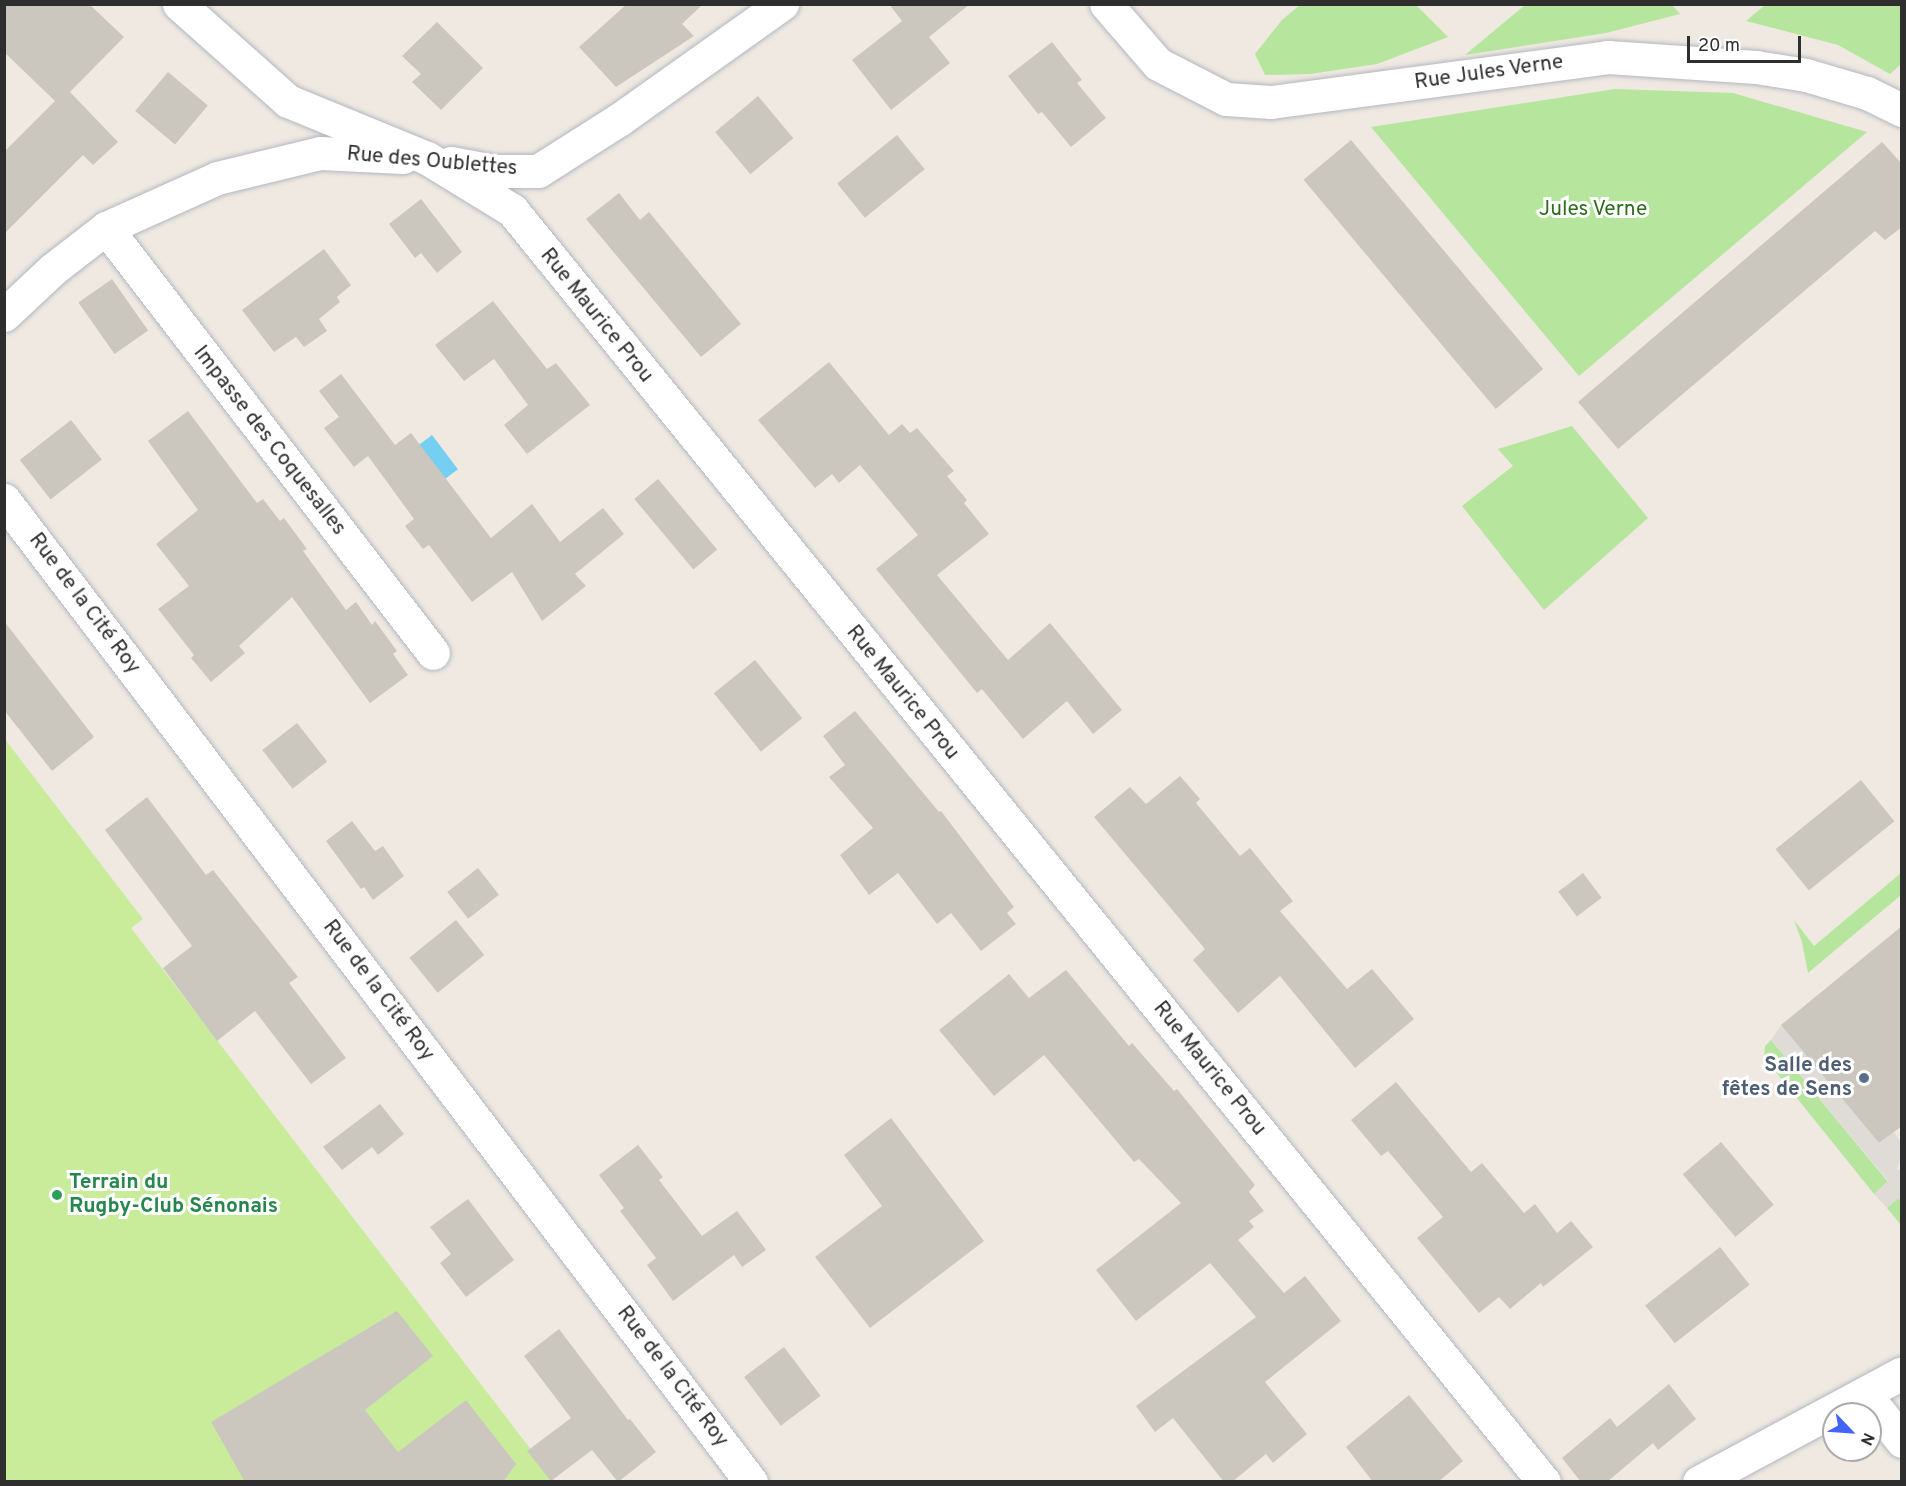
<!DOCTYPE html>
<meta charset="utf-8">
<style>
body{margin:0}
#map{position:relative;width:1906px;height:1486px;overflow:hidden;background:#efe9e1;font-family:Overpass,sans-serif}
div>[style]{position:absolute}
.green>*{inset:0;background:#b6e59e}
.pitch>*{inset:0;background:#c9ec9a}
.plaza>*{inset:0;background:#dfdcd8}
.water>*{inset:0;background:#75cff0;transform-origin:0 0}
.building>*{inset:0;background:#cbc7bf;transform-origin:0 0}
.roads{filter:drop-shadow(0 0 2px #b4b7c1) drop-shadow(0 0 2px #b4b7c1)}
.minor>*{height:33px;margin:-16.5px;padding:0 16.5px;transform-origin:16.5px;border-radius:16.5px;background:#fff}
.dots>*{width:16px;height:16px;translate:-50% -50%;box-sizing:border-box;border:3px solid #fff;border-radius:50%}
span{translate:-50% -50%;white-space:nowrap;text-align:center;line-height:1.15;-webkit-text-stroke:6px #fff;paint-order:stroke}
.street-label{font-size:21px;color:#2e2e2e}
.park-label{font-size:21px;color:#2c6e1b}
.service-label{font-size:21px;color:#4e5e75;font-weight:700}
.right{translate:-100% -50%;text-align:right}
.leisure-label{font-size:21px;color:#27864d;font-weight:700}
.left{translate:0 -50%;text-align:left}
.frame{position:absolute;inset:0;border:6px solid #2e2e2e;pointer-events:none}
.north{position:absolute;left:1822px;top:1402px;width:60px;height:60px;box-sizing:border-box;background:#fff;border:2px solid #ababab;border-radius:50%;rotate:115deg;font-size:16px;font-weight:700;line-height:24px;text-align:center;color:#2e2e2e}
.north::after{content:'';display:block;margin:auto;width:21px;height:27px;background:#4264fb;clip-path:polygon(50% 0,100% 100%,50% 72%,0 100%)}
.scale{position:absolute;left:1687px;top:36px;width:114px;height:27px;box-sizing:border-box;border:3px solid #2e2e2e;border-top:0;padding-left:8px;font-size:18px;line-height:21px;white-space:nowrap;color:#2e2e2e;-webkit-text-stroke:4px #fff;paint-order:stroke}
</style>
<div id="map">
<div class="green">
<i style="clip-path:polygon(1301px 4px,1416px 5px,1448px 37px,1377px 64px,1310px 74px,1265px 75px,1255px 54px,1282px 20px)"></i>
<i style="clip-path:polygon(1525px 5px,1672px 5px,1680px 14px,1606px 33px,1465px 55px)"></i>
<i style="clip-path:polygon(1765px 5px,1901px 5px,1901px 64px,1890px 74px,1838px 45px,1746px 21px)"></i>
<i style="clip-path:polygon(1615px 89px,1733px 93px,1867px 132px,1579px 376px,1371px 127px)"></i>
<i style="clip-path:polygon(1572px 426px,1648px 518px,1544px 610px,1462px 506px,1513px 466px,1498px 449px)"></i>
<i style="clip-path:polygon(1901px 873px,1901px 895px,1808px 973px,1802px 942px,1794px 920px,1814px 946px)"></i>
<i style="clip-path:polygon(1771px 1040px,1888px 1182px,1874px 1194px,1764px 1057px,1765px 1046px)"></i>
<i style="clip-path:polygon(1898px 1198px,1901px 1201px,1901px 1225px,1887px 1208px)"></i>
</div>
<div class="pitch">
<i style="clip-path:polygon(4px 738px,143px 919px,131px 928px,555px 1481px,5px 1481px)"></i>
</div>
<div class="plaza">
<i style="clip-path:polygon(1781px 1025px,1879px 1143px,1894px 1132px,1901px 1142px,1901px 1157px,1897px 1169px,1901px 1171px,1901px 1201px,1898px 1198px,1887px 1208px,1874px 1194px,1888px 1181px,1771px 1040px)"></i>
</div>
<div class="water">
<i style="left:432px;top:435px;width:43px;height:21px;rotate:53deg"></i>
</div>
<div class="building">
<i style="clip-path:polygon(4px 4px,89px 4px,124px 37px,70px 92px,118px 142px,93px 165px,83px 155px,4px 234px,4px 152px,55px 101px,4px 52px)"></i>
<i style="clip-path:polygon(627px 4px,703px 4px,682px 24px,694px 36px,616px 87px,579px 47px)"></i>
<i style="clip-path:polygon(889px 4px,970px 4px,929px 37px,950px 63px,891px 110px,852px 60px,902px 21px)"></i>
<i style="clip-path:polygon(437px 22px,483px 68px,441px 110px,412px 82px,421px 74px,402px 56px)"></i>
<i style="clip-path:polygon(1052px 42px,1082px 80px,1077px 83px,1106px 118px,1071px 147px,1042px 112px,1038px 114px,1008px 76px)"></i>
<i style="left:168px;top:72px;width:52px;height:51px;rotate:40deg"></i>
<i style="left:758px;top:96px;width:55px;height:56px;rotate:50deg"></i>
<i style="left:897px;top:135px;width:44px;height:77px;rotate:51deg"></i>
<i style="left:1351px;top:140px;width:299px;height:62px;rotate:50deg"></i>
<i style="clip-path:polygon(1882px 142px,1902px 164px,1902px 227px,1885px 240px,1875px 231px,1618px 449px,1578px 402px)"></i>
<i style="clip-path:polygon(619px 193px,640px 220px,649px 212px,741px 324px,701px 357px,586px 219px)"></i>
<i style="clip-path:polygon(421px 199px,462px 252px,437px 273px,421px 253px,415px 258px,389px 224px)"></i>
<i style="clip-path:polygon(324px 249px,351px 285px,337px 297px,340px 302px,319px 319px,327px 331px,304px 347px,296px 337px,274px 352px,242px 310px)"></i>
<i style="left:112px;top:279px;width:63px;height:41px;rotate:55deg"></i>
<i style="clip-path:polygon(493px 301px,547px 369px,556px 363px,590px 405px,527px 454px,504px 425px,528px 405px,494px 359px,464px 381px,435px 345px)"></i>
<i style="clip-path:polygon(829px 362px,889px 435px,902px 424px,910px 433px,917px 428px,954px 471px,947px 476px,967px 500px,964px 503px,989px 534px,937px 575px,1008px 660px,1050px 623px,1122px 710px,1093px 734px,1067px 701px,1023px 739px,982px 689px,977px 693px,876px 569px,918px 535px,860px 465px,839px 483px,832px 474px,815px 488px,758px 420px)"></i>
<i style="clip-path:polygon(341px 374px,395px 445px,411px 433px,491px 538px,532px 504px,560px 542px,603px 508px,624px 534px,575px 574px,586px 586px,542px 621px,512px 572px,472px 602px,429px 545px,423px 549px,405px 526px,414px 519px,368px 456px,354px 467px,324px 428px,339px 417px,319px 391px)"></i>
<i style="clip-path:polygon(188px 411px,257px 503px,263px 499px,280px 521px,284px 518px,307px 549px,303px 551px,346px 610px,356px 602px,372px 625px,375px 621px,397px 651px,393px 654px,408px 675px,370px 703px,292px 597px,239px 646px,245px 653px,211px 682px,191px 658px,194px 655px,158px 609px,189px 586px,156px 544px,198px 510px,148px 441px)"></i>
<i style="left:71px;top:420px;width:50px;height:65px;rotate:52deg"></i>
<i style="left:658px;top:479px;width:92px;height:31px;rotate:50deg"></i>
<i style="clip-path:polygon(4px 621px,94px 737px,52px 771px,4px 710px)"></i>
<i style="left:755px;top:660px;width:75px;height:53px;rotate:51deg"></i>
<i style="clip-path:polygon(855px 711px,939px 812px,941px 811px,1014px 907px,1007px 913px,1016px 924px,981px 951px,951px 913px,937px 924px,898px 873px,869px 895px,840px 855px,873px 828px,829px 777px,845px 765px,823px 736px)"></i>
<i style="left:297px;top:723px;width:49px;height:44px;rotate:52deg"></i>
<i style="clip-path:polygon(1180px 776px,1200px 799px,1196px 803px,1240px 856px,1250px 848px,1293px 901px,1280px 911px,1347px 989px,1372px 969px,1414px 1019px,1355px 1068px,1280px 976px,1238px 1013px,1193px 960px,1205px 949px,1094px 817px,1130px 787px,1146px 804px)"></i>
<i style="left:1861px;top:780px;width:53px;height:110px;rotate:51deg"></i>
<i style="clip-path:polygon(147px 797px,206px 875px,213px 870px,298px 977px,289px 983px,346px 1058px,311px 1084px,255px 1011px,217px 1041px,163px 968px,192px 946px,105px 830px)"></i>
<i style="clip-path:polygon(352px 821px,375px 851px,383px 846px,404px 876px,373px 900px,364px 887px,361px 889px,326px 841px)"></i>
<i style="left:478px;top:868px;width:34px;height:39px;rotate:52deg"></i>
<i style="left:1583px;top:873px;width:31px;height:31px;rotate:53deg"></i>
<i style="left:456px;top:920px;width:45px;height:60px;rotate:51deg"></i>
<i style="clip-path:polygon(1902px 926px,1902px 1126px,1879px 1143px,1781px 1025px)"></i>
<i style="clip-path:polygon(1066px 970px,1129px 1046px,1132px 1043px,1174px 1091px,1177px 1089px,1255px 1185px,1249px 1192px,1264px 1211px,1249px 1221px,1254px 1227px,1238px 1240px,1284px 1293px,1305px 1276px,1341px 1321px,1265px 1382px,1307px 1434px,1273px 1463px,1266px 1454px,1232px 1482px,1224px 1482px,1173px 1418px,1155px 1432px,1136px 1406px,1256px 1317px,1210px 1263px,1136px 1321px,1096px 1270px,1181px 1203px,1139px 1159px,1134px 1162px,1044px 1055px,994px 1096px,939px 1030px,1009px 974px,1029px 998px)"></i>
<i style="clip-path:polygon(1396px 1082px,1471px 1172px,1482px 1163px,1524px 1213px,1535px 1204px,1557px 1233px,1571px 1221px,1593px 1247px,1543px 1287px,1541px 1283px,1510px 1309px,1499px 1297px,1479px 1313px,1417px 1238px,1443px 1217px,1388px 1151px,1381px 1156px,1351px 1120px)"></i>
<i style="clip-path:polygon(380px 1104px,404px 1134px,378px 1155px,372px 1147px,342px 1170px,323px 1147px)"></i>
<i style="clip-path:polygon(891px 1118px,984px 1241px,870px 1328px,815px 1257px,882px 1206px,844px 1155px)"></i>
<i style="left:1721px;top:1142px;width:82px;height:50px;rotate:50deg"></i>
<i style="clip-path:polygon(638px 1145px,663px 1177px,659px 1180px,702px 1236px,737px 1211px,766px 1250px,742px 1267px,734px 1255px,673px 1301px,647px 1265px,656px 1258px,620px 1211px,624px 1208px,599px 1175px)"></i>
<i style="clip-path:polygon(468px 1199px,514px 1260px,466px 1297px,440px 1263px,451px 1254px,430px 1227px)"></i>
<i style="left:1720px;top:1247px;width:48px;height:95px;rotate:52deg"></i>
<i style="clip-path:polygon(397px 1311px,433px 1356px,365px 1410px,398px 1452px,466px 1400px,516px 1464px,503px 1482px,245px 1482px,211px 1422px)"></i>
<i style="clip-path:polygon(559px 1329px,628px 1420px,630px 1419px,656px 1452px,618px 1482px,592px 1450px,551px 1481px,527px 1451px,571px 1418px,524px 1356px)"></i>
<i style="left:784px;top:1347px;width:61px;height:50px;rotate:53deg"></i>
<i style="clip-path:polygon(1669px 1384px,1696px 1419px,1658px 1450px,1653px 1443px,1607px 1482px,1581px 1482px,1562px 1458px,1610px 1418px,1617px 1427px)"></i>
<i style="clip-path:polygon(1409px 1395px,1463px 1461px,1438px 1482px,1373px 1482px,1346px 1447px)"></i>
</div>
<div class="roads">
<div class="minor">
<i style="left:179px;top:4px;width:146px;rotate:41.7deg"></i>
<i style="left:288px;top:101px;width:150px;rotate:22.3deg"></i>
<i style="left:427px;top:158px;width:100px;rotate:31.5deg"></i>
<i style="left:512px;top:210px;width:1638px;rotate:50.95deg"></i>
<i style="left:1106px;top:4px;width:79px;rotate:49.1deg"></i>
<i style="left:1158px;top:64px;width:76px;rotate:27.2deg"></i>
<i style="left:1226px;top:99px;width:45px;rotate:3.8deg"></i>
<i style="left:1271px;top:102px;width:340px;rotate:-7.6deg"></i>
<i style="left:1608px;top:57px;width:148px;rotate:3.9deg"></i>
<i style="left:1756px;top:67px;width:51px;rotate:9.1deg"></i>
<i style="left:1806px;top:75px;width:64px;rotate:16.4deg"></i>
<i style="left:1867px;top:93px;width:39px;rotate:26deg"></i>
<i style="left:451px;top:163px;width:43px;rotate:10.8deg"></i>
<i style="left:493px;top:171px;width:45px"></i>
<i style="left:538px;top:171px;width:97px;rotate:-32.4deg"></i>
<i style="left:620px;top:119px;width:199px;rotate:-35.4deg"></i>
<i style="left:106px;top:228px;width:536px;rotate:52.42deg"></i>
<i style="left:4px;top:315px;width:67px;rotate:-43.2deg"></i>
<i style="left:53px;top:269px;width:67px;rotate:-37.7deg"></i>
<i style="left:106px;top:228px;width:122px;rotate:-24.2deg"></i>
<i style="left:217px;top:178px;width:106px;rotate:-13.6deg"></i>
<i style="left:320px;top:153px;width:83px;rotate:2.8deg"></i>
<i style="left:4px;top:500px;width:1234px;rotate:52.74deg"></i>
<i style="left:1865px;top:1394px;width:60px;rotate:51.8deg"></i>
<i style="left:1699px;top:1482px;width:230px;rotate:-28.2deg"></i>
</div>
</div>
<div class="dots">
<i style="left:1864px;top:1078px;background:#5c6f8a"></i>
<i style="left:57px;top:1195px;background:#2e9e5b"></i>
</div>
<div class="street-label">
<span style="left:1489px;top:73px;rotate:-8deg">Rue Jules Verne</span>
<span style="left:432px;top:162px;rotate:5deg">Rue des Oublettes</span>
<span style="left:596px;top:316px;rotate:51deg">Rue Maurice Prou</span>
<span style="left:269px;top:441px;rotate:52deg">Impasse des Coquesalles</span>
<span style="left:84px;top:604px;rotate:53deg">Rue de la Cité Roy</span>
<span style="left:902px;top:693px;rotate:51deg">Rue Maurice Prou</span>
<span style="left:378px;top:991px;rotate:53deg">Rue de la Cité Roy</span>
<span style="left:1209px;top:1069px;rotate:51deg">Rue Maurice Prou</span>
<span style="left:672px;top:1377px;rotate:53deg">Rue de la Cité Roy</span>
</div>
<div class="park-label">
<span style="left:1593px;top:210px">Jules Verne</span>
</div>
<div class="service-label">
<span class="right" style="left:1852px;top:1078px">Salle des<br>fêtes de Sens</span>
</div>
<div class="leisure-label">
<span class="left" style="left:69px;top:1195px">Terrain du<br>Rugby-Club Sénonais</span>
</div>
<div class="frame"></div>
<div class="north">N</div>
<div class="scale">20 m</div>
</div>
